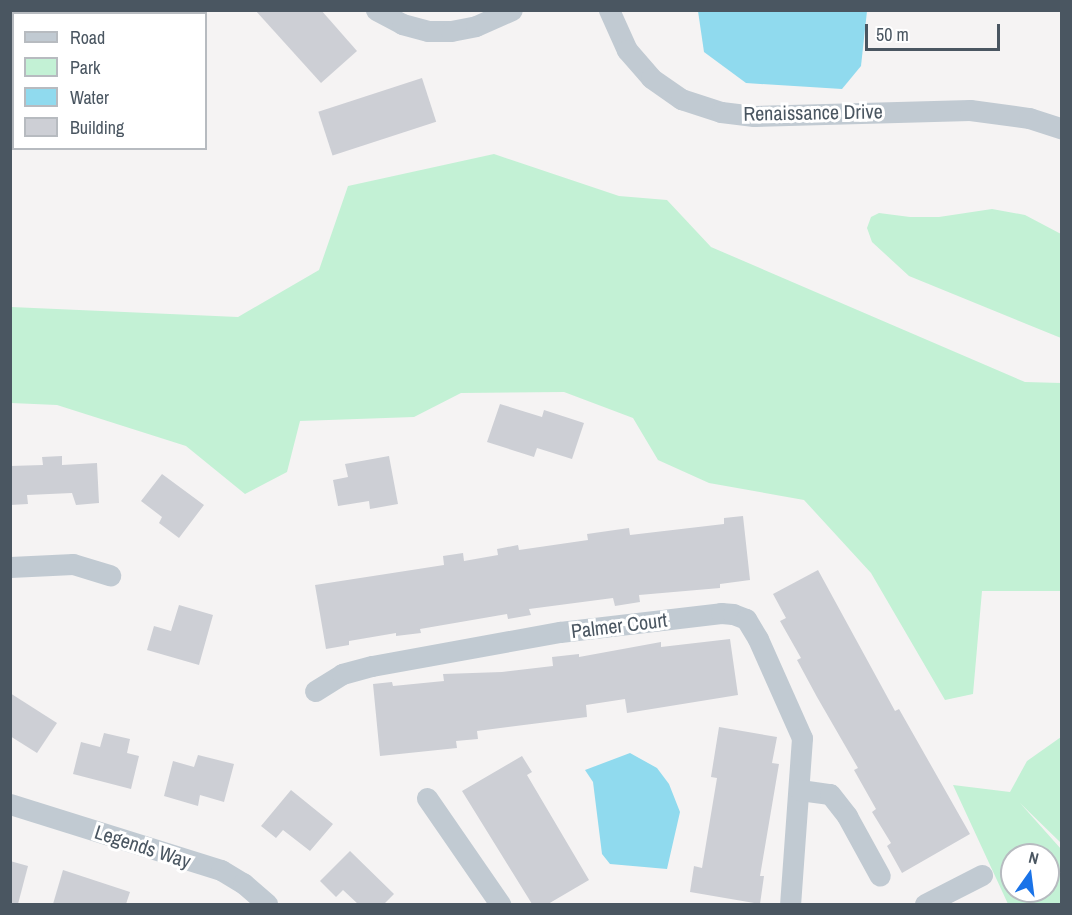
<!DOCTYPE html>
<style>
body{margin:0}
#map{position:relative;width:1072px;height:915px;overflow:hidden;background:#f5f3f3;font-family:"Archivo Narrow",sans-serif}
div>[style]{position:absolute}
.green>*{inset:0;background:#c3f1d5}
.water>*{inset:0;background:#90daee}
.building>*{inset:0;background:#cdcfd5;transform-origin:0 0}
.minor>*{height:21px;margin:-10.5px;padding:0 10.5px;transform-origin:10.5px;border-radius:10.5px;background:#c1cad2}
span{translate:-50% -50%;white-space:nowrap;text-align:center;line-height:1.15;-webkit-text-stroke:6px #fff;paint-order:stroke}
.street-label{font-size:20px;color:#4a5661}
.frame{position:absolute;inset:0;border:12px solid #4a5661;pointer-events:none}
.legend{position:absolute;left:12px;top:12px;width:195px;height:138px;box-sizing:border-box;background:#fff;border:2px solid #b7bbc0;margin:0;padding:8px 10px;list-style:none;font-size:18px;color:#4a5661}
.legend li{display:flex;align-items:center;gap:12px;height:30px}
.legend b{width:30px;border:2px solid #b7bbc0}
.north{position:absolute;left:1000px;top:843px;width:60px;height:60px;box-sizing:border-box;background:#fff;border:2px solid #b7bbc0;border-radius:50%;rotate:14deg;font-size:16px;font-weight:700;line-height:24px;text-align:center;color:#4a5661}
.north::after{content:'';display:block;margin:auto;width:21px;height:27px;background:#1a73e8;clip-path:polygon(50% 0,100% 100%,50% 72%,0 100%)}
.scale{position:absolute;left:865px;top:24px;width:135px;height:27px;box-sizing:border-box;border:3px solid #4a5661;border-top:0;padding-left:8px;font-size:18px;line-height:21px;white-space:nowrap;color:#4a5661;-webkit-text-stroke:4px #fff;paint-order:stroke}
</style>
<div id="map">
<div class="green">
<i style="clip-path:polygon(494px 154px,619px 196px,667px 200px,711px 247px,1025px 382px,1061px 383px,1061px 591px,982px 591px,973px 694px,945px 700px,871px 573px,804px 500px,709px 483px,658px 460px,633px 418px,564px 392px,461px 393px,414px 417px,300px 421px,287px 472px,245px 494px,186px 446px,57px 405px,11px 403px,11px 307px,238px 317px,319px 270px,348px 186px)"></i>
<i style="clip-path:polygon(992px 209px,1025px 215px,1061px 234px,1061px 338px,909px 276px,872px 242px,867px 228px,871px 217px,879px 213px,910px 217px,939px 217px)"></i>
<i style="clip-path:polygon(evenodd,1061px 737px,1061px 843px,1020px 803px,1061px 849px,1061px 904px,1008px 904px,953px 785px,1010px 792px,1027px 761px,1061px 737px,1012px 855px,1048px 855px,1048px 891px,1012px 891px,1012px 855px)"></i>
</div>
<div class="water">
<i style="clip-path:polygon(698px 11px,867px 11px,861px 66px,842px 89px,746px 83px,704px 52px)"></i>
<i style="clip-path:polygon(630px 753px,657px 768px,669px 784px,680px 812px,667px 869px,610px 864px,602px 854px,593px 782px,585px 770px)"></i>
</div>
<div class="building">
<i style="clip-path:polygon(255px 10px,321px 10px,357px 51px,321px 83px)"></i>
<i style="left:422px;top:78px;width:46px;height:109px;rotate:72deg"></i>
<i style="clip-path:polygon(500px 404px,542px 417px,544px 410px,584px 423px,572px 459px,537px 448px,534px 457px,487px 442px)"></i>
<i style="clip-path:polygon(62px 456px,62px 465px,97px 463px,99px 503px,76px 505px,72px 493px,27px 495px,28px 504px,10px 505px,10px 466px,43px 465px,42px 457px)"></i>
<i style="clip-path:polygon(389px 456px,398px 504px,370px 509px,369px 501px,338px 506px,333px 480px,348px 477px,345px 464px)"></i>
<i style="clip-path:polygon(162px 474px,204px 505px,179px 538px,159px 523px,162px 517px,141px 501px)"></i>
<i style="clip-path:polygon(743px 516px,750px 580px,720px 584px,720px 588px,639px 595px,640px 602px,615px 606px,613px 598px,529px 609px,531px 615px,508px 619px,507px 614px,420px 629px,421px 633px,396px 636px,396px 633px,349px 641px,349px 645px,326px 649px,315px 585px,444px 565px,443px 556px,463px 553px,464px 561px,498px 555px,497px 549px,518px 545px,519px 550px,588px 540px,587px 534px,629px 528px,630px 535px,724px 524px,724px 518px)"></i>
<i style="clip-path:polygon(818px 570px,895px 711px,899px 709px,970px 834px,902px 873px,887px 846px,891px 843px,872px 812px,876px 809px,854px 770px,858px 768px,817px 697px,797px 660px,801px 658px,780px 621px,786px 618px,773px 594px)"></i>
<i style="clip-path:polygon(179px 605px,213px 615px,199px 665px,147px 650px,154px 626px,171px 631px)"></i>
<i style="clip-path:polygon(730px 639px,738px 695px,627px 713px,625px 699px,586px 705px,587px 717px,477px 731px,478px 739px,456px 741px,457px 748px,380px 756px,373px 684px,392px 682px,393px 686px,444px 681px,443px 674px,502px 672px,553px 666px,552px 657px,579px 654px,579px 657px,661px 642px,661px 647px)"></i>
<i style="clip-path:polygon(10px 693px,57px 723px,37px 753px,10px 736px)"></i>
<i style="clip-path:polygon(719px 727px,777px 737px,772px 763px,779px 764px,760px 876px,764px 876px,760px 904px,690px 892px,694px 866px,702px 868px,717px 778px,711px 777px)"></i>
<i style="clip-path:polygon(104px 733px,130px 739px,127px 753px,139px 756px,131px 789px,73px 774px,81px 742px,100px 747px)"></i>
<i style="clip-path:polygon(198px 755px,234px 764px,224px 802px,200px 795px,198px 806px,164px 796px,173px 761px,194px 767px)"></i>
<i style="clip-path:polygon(522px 756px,532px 772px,527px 775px,589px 880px,548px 904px,532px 904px,462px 791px)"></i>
<i style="clip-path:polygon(291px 790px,333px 824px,310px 851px,283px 830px,276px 838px,261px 826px)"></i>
<i style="clip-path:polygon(350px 851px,394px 894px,384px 904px,358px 904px,343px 890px,336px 897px,320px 881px)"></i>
<i style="clip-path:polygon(10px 861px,28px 866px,18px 904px,10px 904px)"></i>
<i style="clip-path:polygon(63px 870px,130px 892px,126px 904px,53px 904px)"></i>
</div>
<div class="minor">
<i style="left:376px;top:10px;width:30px;rotate:28deg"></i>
<i style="left:402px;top:24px;width:27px;rotate:15deg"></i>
<i style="left:428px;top:31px;width:23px"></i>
<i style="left:451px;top:31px;width:25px;rotate:-11deg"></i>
<i style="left:476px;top:26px;width:39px;rotate:-24deg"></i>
<i style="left:609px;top:10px;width:44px;rotate:65.8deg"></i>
<i style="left:627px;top:50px;width:37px;rotate:49deg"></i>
<i style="left:651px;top:78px;width:37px;rotate:35deg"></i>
<i style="left:681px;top:99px;width:42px;rotate:18deg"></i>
<i style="left:721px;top:112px;width:33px;rotate:7deg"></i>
<i style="left:754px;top:116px;width:216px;rotate:-1.6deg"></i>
<i style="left:970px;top:110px;width:60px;rotate:7.7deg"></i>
<i style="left:1029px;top:118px;width:35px;rotate:18deg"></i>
<i style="left:10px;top:567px;width:63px;rotate:-2.7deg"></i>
<i style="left:73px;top:564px;width:39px;rotate:17deg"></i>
<i style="left:315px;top:691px;width:32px;rotate:-32deg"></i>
<i style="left:342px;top:674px;width:31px;rotate:-15deg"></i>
<i style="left:372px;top:666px;width:191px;rotate:-10.3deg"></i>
<i style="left:560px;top:632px;width:162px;rotate:-6.7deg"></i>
<i style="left:721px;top:613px;width:12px;rotate:5deg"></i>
<i style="left:733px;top:614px;width:14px;rotate:21deg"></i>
<i style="left:746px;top:619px;width:23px;rotate:59deg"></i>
<i style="left:758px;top:639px;width:108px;rotate:66deg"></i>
<i style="left:802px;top:738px;width:166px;rotate:94.1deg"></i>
<i style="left:800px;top:790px;width:30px;rotate:8deg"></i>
<i style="left:830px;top:794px;width:28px;rotate:52deg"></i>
<i style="left:847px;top:816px;width:68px;rotate:61.2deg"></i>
<i style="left:427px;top:798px;width:129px;rotate:55.4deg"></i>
<i style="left:10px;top:804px;width:221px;rotate:17.4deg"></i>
<i style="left:221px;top:870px;width:26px;rotate:31deg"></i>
<i style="left:243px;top:883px;width:32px;rotate:41deg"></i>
<i style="left:925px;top:904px;width:64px;rotate:-27deg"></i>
</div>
<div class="street-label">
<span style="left:813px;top:112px;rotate:-1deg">Renaissance Drive</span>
<span style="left:619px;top:625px;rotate:-7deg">Palmer Court</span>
<span style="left:143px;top:846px;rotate:18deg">Legends Way</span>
</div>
<div class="frame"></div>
<ul class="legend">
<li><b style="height:8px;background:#c1cad2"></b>Road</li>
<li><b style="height:16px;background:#c3f1d5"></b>Park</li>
<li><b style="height:16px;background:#90daee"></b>Water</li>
<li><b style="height:16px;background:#cdcfd5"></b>Building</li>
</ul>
<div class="north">N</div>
<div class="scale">50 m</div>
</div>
